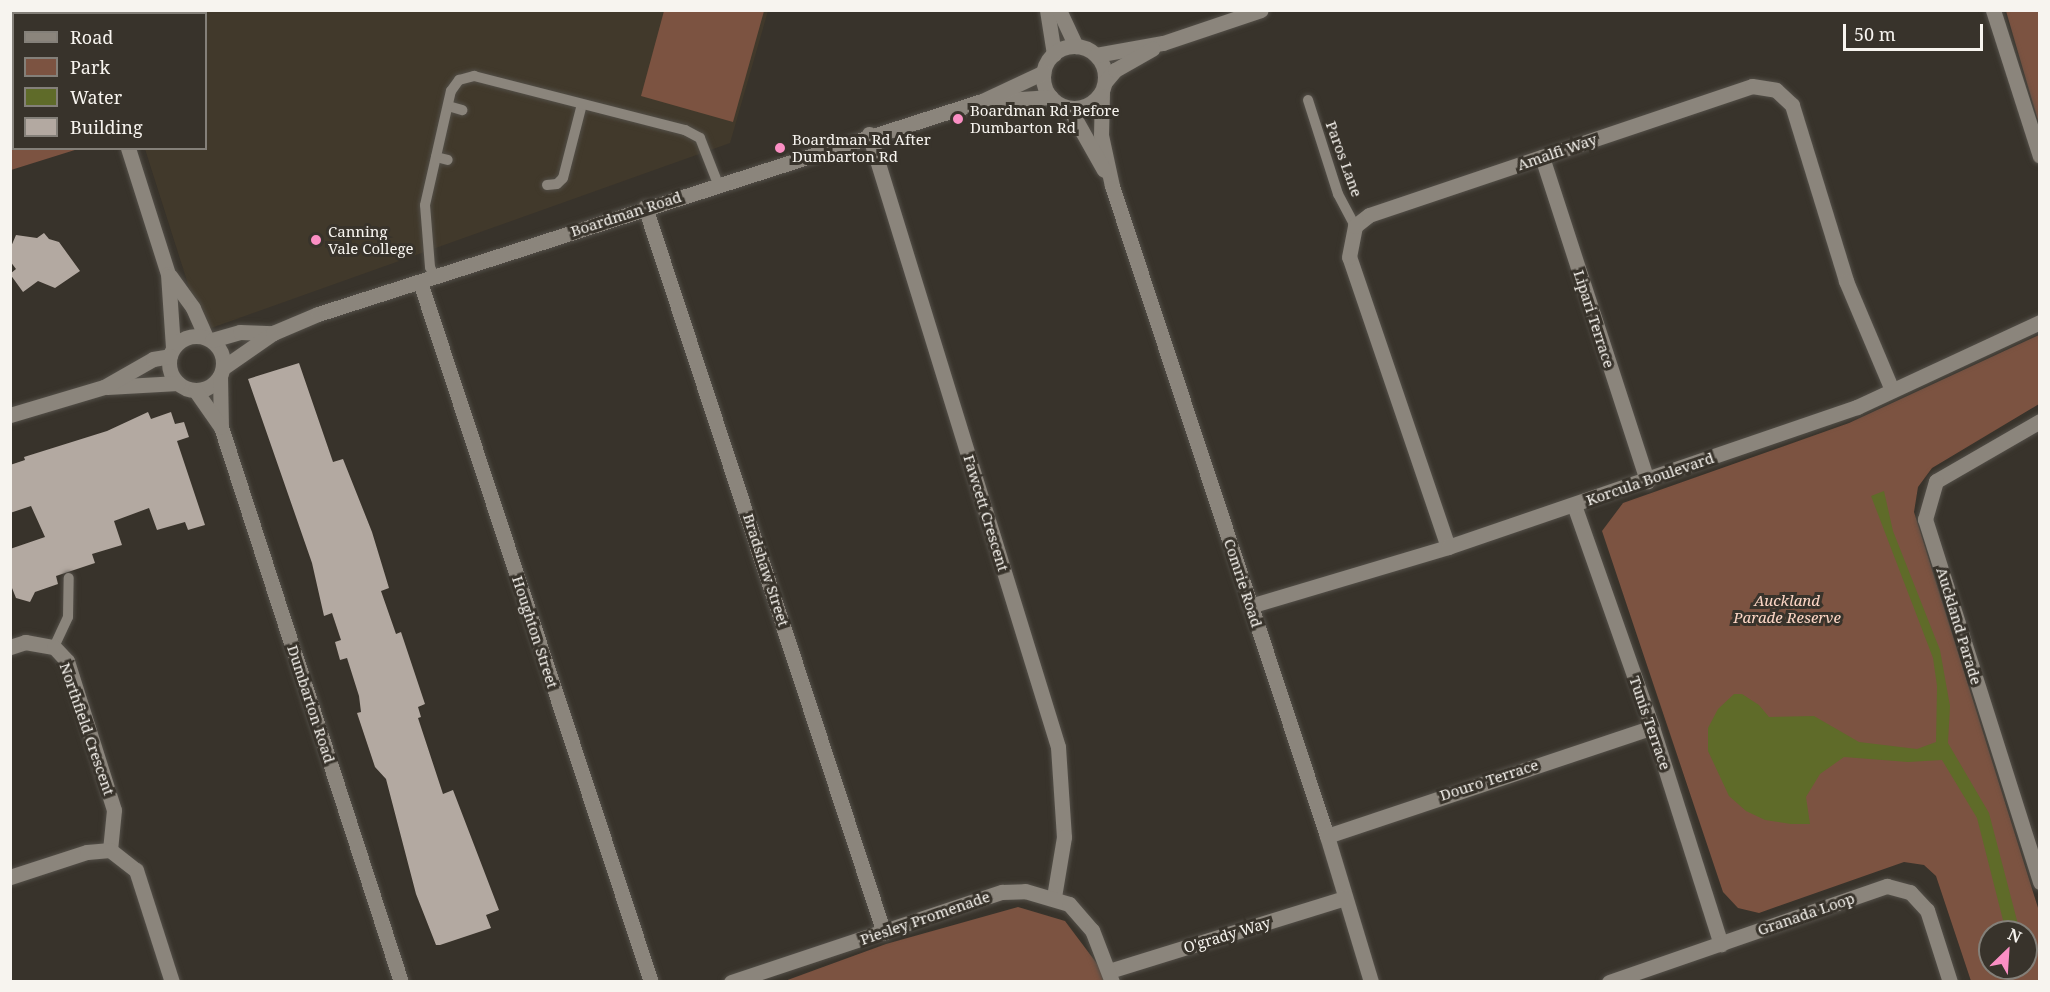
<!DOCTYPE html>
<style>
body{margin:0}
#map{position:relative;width:2050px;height:992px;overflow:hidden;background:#38332b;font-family:"Noto Serif",serif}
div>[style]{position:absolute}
.built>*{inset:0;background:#41392b}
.green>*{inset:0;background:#7c5341}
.water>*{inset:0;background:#5f6b29}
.building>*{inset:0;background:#b3a9a1}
.roads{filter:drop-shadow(0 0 2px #534f48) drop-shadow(0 0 2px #534f48)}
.service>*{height:10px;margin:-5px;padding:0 5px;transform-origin:5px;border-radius:5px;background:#8b857c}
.minor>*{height:15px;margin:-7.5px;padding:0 7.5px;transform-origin:7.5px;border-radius:7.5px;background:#8b857c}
.tertiary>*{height:15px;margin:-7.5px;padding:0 7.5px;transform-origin:7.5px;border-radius:7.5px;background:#8b857c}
.tertiary>.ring{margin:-7.5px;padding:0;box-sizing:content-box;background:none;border:15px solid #8b857c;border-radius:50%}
.dots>*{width:16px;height:16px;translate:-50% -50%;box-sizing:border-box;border:3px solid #38332b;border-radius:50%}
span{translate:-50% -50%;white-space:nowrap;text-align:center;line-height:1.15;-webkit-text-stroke:6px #38332b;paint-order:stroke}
.poi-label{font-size:15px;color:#f7f4ef}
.left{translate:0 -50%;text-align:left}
.street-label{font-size:15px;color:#f7f4ef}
.park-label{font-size:15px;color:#fdd7c6;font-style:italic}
.frame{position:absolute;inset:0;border:12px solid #f7f4ef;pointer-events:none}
.legend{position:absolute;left:12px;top:12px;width:195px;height:138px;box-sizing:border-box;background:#38332b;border:2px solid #848079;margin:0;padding:8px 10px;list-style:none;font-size:18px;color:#f7f4ef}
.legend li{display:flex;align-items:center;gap:12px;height:30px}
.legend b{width:30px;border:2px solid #848079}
.north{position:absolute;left:1978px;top:920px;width:60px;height:60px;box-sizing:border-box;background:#38332b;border:2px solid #848079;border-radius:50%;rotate:25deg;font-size:16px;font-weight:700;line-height:24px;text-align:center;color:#f7f4ef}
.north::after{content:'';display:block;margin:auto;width:21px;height:27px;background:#fb8fc4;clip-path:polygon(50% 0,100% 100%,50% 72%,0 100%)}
.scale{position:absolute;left:1843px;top:24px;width:140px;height:27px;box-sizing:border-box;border:3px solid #f7f4ef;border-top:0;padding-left:8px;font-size:18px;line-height:21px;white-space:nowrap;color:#f7f4ef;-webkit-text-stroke:4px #38332b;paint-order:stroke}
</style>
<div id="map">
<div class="built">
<i style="clip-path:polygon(101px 11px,768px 11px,730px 143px,203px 331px,145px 149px,206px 148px,206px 14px)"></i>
</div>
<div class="green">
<i style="clip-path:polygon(11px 11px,74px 13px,14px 14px,14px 148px,78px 149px,11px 170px)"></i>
<i style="clip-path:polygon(664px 11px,764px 11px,733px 122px,641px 96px)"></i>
<i style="clip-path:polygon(2006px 11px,2039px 11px,2039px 124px)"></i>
<i style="clip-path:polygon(evenodd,2039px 335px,2039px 404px,1932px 468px,1918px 487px,1914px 512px,2039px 911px,2039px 981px,1971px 981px,1936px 876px,1924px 865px,1904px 862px,1759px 913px,1738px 908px,1723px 892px,1602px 531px,1623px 503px,1849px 423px,2039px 335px,1990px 932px,2026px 932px,2026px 968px,1990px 968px,1990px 932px)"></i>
<i style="clip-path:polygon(1018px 907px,1065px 921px,1110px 981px,782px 982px,886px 944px)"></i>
</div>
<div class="water">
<i style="clip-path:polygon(1884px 491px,1893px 531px,1940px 650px,1950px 706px,1948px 743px,1989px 813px,2020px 932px,2006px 932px,1977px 818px,1942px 760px,1908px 762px,1844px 757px,1820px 774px,1806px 797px,1810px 824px,1791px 824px,1765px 820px,1746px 811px,1729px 796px,1708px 751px,1708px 728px,1718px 709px,1734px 694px,1742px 694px,1759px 705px,1769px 717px,1814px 716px,1859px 742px,1917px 749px,1936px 742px,1937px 686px,1933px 658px,1871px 496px)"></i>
</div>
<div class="building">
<i style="clip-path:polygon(44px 233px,49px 239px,59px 242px,80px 271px,55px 288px,38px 281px,23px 292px,10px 274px,16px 269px,10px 261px,10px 249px,16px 235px,37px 238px)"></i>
<i style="clip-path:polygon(299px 363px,333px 462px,343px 459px,372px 532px,389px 588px,381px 591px,396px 634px,401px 632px,425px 704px,418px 707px,421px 717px,418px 718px,443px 794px,453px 790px,499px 910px,486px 915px,491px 928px,440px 945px,436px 945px,416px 894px,386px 779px,375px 767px,357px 713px,361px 712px,359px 696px,347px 658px,340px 660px,335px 642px,341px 640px,332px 613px,324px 616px,312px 563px,248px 379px)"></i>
<i style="clip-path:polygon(148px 412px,151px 419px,171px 412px,175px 424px,184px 422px,189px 437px,177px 441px,205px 525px,188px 530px,185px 522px,157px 530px,149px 508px,114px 521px,122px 545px,92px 554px,95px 563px,56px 576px,58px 584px,35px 592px,30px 602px,16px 598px,10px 583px,10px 549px,45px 537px,31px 506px,10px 513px,10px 465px,25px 460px,24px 457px,107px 431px)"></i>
</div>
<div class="roads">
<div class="service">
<i style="left:1308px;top:100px;width:99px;rotate:72.3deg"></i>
<i style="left:1338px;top:194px;width:36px;rotate:62deg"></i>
<i style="left:448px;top:106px;width:15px;rotate:16deg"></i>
<i style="left:436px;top:157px;width:12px;rotate:14deg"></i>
<i style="left:547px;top:185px;width:10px;rotate:-6deg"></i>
<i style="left:557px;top:184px;width:8px;rotate:-45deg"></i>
<i style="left:563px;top:178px;width:76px;rotate:-75.6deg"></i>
<i style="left:435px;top:277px;width:11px;rotate:-117deg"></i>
<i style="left:430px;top:267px;width:62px;rotate:-94.6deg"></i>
<i style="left:425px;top:205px;width:117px;rotate:-77.2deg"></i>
<i style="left:451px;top:91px;width:14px;rotate:-54deg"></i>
<i style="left:459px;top:80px;width:16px;rotate:-15deg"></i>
<i style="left:474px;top:76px;width:218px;rotate:14.4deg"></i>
<i style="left:685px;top:130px;width:17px;rotate:28deg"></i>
<i style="left:700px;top:138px;width:49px;rotate:68.6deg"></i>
<i style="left:54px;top:647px;width:33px;rotate:-65deg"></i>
<i style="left:68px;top:617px;width:39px;rotate:-89deg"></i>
</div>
<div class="minor">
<i style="left:1047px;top:10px;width:45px;rotate:81deg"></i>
<i style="left:1059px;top:10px;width:40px;rotate:65deg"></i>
<i style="left:1102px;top:92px;width:43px;rotate:91.3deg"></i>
<i style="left:1101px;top:135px;width:52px;rotate:77.8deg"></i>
<i style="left:1112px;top:186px;width:685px;rotate:71.7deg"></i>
<i style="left:1327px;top:836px;width:152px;rotate:73.2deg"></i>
<i style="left:1069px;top:108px;width:71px;rotate:60.6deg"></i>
<i style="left:869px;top:134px;width:641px;rotate:72.86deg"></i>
<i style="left:1058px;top:747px;width:90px;rotate:86.2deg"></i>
<i style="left:1064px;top:837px;width:61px;rotate:99.5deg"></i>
<i style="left:1542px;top:157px;width:341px;rotate:72deg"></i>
<i style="left:645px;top:207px;width:764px;rotate:71.78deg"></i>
<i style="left:420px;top:282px;width:737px;rotate:71.74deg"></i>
<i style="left:2040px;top:421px;width:120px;rotate:150deg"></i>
<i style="left:1936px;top:481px;width:40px;rotate:106deg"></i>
<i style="left:1925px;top:519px;width:381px;rotate:72.4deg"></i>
<i style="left:1574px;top:505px;width:235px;rotate:70.6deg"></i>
<i style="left:1652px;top:727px;width:228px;rotate:72.4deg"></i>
<i style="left:1448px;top:547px;width:306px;rotate:-108.8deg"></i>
<i style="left:1349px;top:257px;width:32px;rotate:-79deg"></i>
<i style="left:1355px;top:226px;width:18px;rotate:-38deg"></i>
<i style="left:1369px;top:215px;width:404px;rotate:-18.6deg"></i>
<i style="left:1752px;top:86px;width:24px;rotate:9deg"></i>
<i style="left:1776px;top:90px;width:22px;rotate:43deg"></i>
<i style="left:1792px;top:105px;width:184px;rotate:72.9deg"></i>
<i style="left:1846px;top:281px;width:118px;rotate:67.1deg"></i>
<i style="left:1250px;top:606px;width:207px;rotate:-16.6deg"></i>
<i style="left:1448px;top:547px;width:432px;rotate:-18.9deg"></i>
<i style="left:1857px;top:407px;width:202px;rotate:-24.9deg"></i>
<i style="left:10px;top:647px;width:16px;rotate:-18deg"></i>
<i style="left:25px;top:642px;width:29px;rotate:10deg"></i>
<i style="left:54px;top:647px;width:19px;rotate:47deg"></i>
<i style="left:67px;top:661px;width:156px;rotate:72.5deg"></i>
<i style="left:114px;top:810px;width:40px;rotate:95.7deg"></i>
<i style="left:1327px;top:836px;width:343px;rotate:-18.5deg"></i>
<i style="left:10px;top:877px;width:81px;rotate:-18deg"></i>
<i style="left:87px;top:852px;width:23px;rotate:-5deg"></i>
<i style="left:110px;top:850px;width:33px;rotate:38deg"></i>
<i style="left:136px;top:870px;width:118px;rotate:72.2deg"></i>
<i style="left:1109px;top:971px;width:247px;rotate:-17.2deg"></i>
<i style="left:731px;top:982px;width:286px;rotate:-18.4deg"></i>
<i style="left:1002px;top:892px;width:23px;rotate:-2deg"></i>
<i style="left:1025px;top:891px;width:46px;rotate:16.5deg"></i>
<i style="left:1069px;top:904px;width:35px;rotate:49deg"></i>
<i style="left:1092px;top:930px;width:56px;rotate:69deg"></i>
<i style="left:1609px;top:982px;width:294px;rotate:-19.1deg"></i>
<i style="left:1887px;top:886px;width:24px;rotate:15deg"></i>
<i style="left:1910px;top:892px;width:25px;rotate:47deg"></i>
<i style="left:1927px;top:910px;width:76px;rotate:72.3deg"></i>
</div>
<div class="tertiary">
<i style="left:83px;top:10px;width:4px;rotate:76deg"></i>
<i style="left:1993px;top:10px;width:153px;rotate:72.2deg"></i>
<i class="ring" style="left:1043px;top:46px;width:47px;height:47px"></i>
<i style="left:1096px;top:55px;width:68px;rotate:-10.2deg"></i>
<i style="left:1163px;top:43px;width:103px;rotate:-18.6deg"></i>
<i style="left:1105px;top:82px;width:16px;rotate:-50deg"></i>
<i style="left:1115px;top:70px;width:43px;rotate:-29.6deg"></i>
<i style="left:991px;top:101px;width:60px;rotate:-3.8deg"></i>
<i style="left:128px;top:148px;width:132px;rotate:72.4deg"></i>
<i style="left:168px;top:274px;width:74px;rotate:86.1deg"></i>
<i style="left:170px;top:276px;width:39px;rotate:54deg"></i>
<i style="left:193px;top:308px;width:32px;rotate:66deg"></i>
<i class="ring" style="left:169px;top:336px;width:39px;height:39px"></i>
<i style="left:212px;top:340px;width:29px;rotate:-16deg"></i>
<i style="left:240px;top:332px;width:33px;rotate:2deg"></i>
<i style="left:224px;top:367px;width:60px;rotate:-34.8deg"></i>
<i style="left:273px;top:333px;width:49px;rotate:-22.9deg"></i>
<i style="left:318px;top:314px;width:697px;rotate:-17.79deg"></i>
<i style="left:982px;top:101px;width:68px;rotate:-25.1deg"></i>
<i style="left:220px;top:376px;width:51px;rotate:88.9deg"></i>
<i style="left:221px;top:427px;width:583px;rotate:72.03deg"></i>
<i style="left:107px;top:387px;width:71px;rotate:-3.2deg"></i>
<i style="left:195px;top:390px;width:45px;rotate:54.9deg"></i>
<i style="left:10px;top:415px;width:98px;rotate:-16.6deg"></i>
<i style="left:104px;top:387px;width:56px;rotate:-29.7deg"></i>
<i style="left:153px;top:359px;width:17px;rotate:-10deg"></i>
</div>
</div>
<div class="dots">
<i style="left:958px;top:119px;background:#fb8fc4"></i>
<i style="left:780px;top:148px;background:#fb8fc4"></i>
<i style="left:316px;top:240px;background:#fb8fc4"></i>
</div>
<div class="poi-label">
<span class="left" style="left:970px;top:119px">Boardman Rd Before<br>Dumbarton Rd</span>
<span class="left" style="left:792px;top:148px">Boardman Rd After<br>Dumbarton Rd</span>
<span class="left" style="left:328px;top:240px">Canning<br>Vale College</span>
</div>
<div class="street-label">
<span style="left:1557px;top:152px;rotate:-19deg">Amalfi Way</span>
<span style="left:1344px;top:159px;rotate:70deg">Paros Lane</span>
<span style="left:626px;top:214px;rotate:-18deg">Boardman Road</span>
<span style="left:1594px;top:319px;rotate:72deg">Lipari Terrace</span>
<span style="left:1650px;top:479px;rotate:-19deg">Korcula Boulevard</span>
<span style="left:986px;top:513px;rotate:73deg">Fawcett Crescent</span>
<span style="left:766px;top:570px;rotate:72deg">Bradshaw Street</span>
<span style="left:1243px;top:583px;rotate:72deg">Comrie Road</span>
<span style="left:1959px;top:626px;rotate:73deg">Auckland Parade</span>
<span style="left:535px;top:632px;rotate:72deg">Houghton Street</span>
<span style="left:311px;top:704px;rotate:72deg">Dumbarton Road</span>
<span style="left:1650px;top:723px;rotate:71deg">Tunis Terrace</span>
<span style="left:87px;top:729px;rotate:71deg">Northfield Crescent</span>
<span style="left:1489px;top:780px;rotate:-18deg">Douro Terrace</span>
<span style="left:1806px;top:914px;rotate:-19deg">Granada Loop</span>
<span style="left:925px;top:918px;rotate:-19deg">Piesley Promenade</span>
<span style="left:1227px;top:935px;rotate:-17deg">O'grady Way</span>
</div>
<div class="park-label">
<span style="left:1787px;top:609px">Auckland<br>Parade Reserve</span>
</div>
<div class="frame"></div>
<ul class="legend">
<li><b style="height:8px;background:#8b857c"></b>Road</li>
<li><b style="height:16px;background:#7c5341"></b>Park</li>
<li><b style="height:16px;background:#5f6b29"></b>Water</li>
<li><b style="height:16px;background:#b3a9a1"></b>Building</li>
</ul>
<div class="north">N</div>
<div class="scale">50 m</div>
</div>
